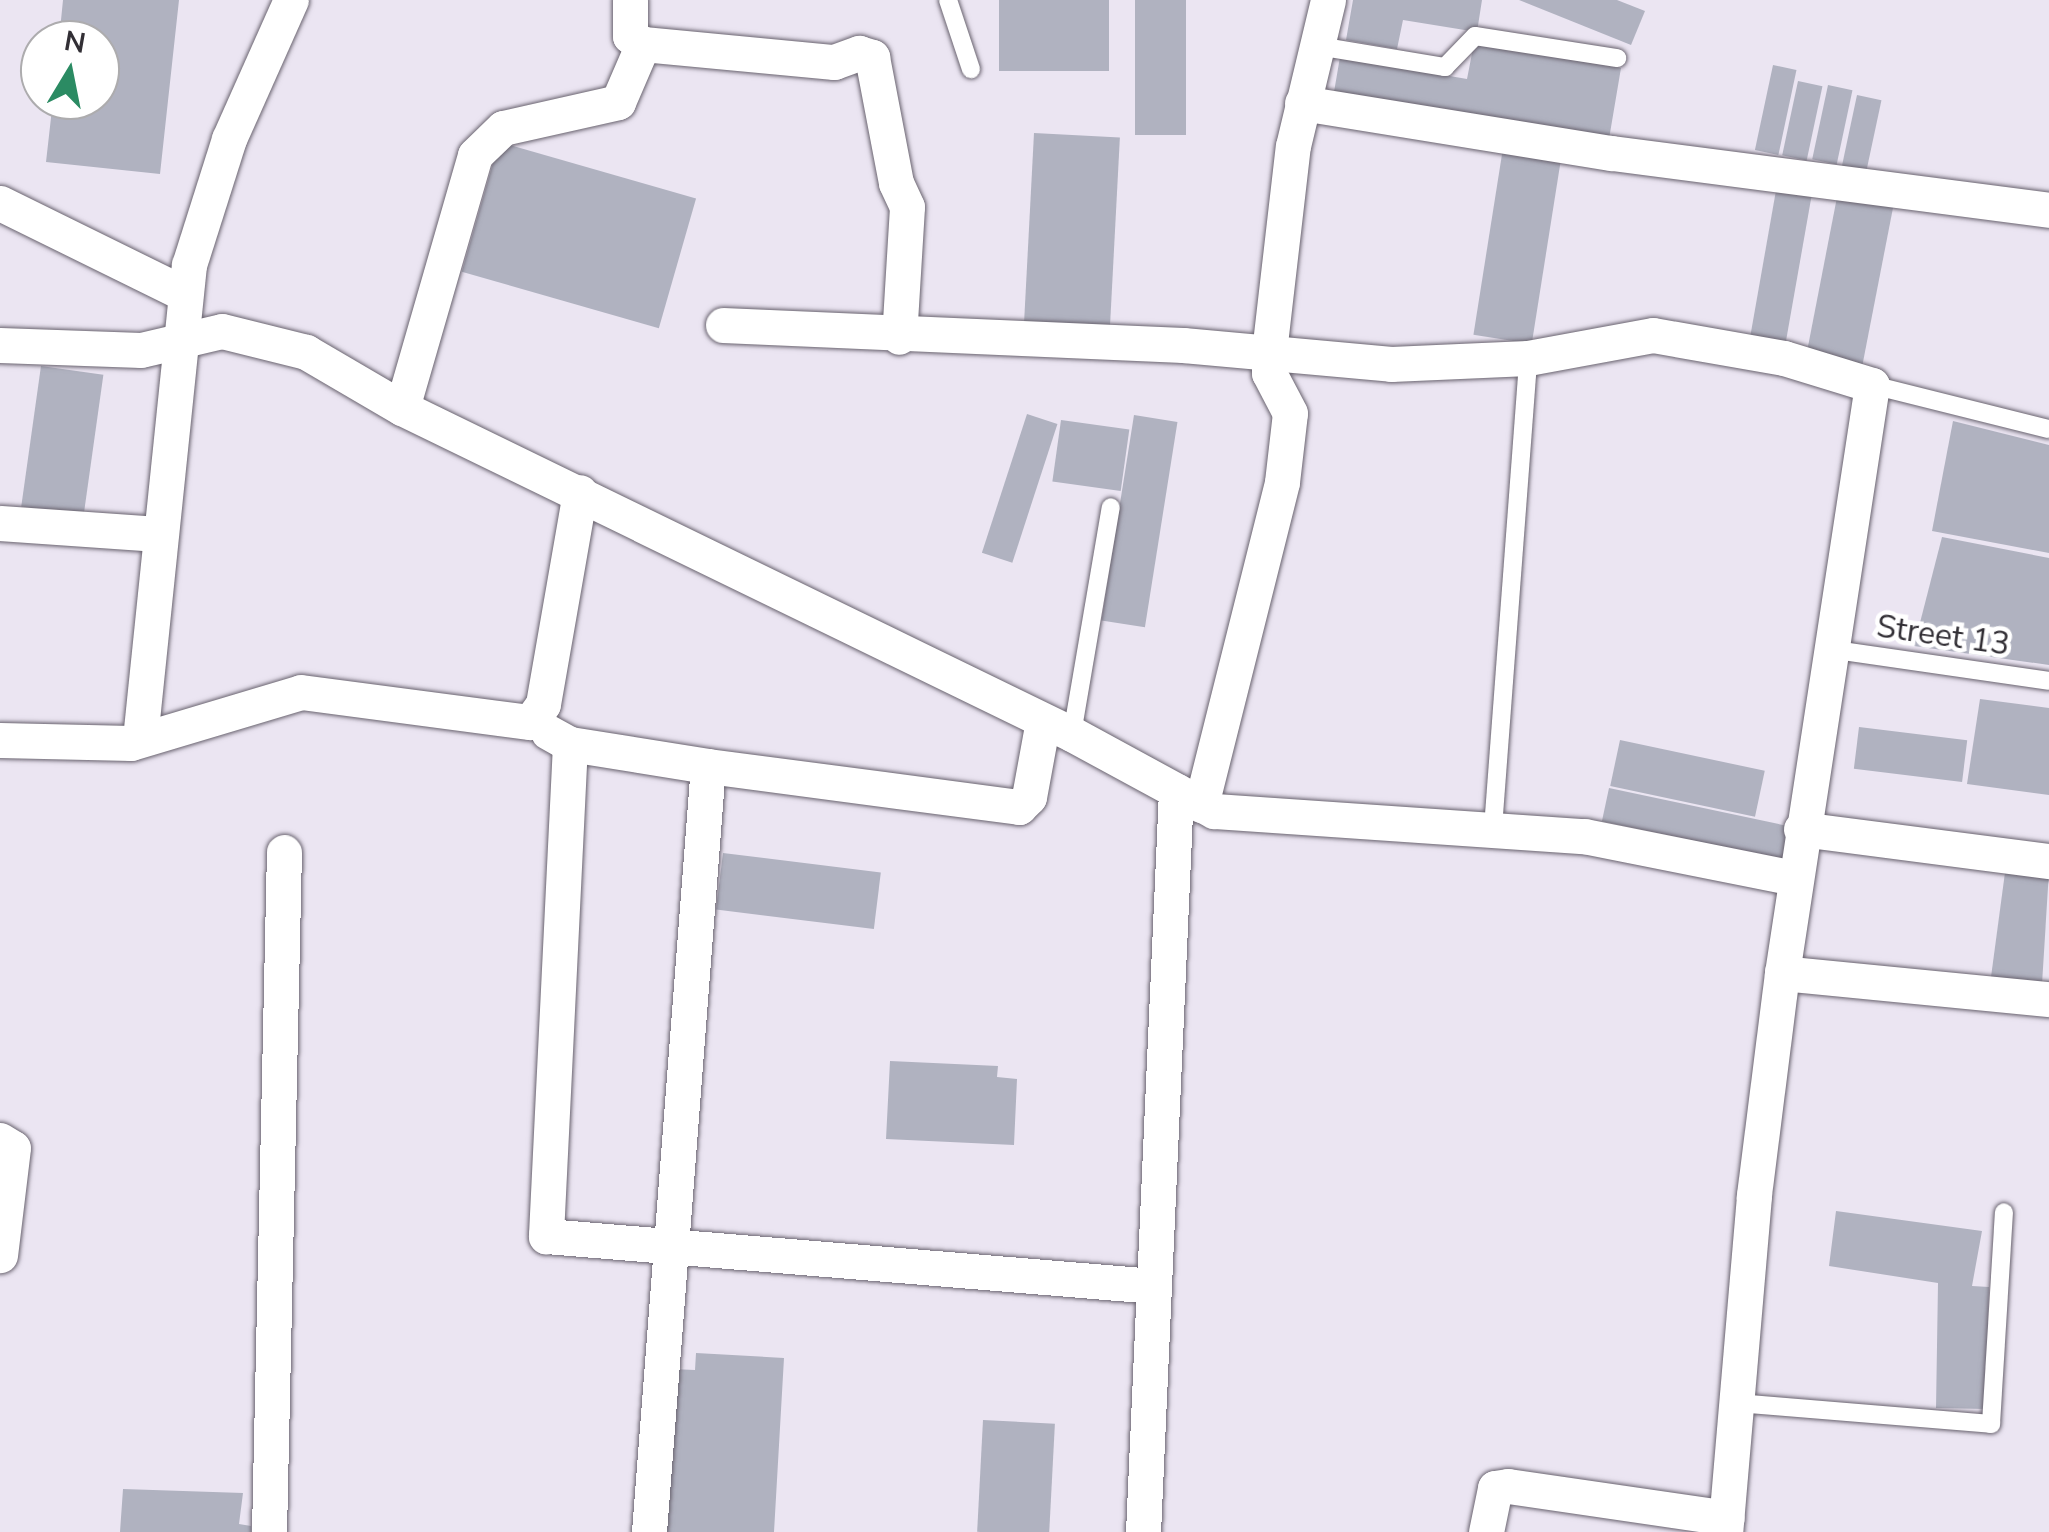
<!DOCTYPE html>
<style>
body{margin:0}
#map{position:relative;width:2049px;height:1532px;overflow:hidden;background:#ebe5f2;font-family:"Nunito Sans",sans-serif}
div>[style]{position:absolute}
.building>*{inset:0;background:#b0b2c0;transform-origin:0 0}
.roads{filter:drop-shadow(0 0 2px #69636f) drop-shadow(0 0 2px #69636f)}
.service>*{height:18px;margin:-9px;padding:0 9px;transform-origin:9px;border-radius:9px;background:#fff}
.minor>*{height:35px;margin:-17.5px;padding:0 17.5px;transform-origin:17.5px;border-radius:17.5px;background:#fff}
span{translate:-50% -50%;white-space:nowrap;text-align:center;line-height:1.15;-webkit-text-stroke:9px #fff;paint-order:stroke}
.street-label{font-size:32px;color:#322f35}
.north{position:absolute;left:20px;top:20px;width:100px;height:100px;box-sizing:border-box;background:#fff;border:2px solid #adacae;border-radius:50%;rotate:10deg;font-size:28px;font-weight:700;line-height:40px;text-align:center;color:#322f35}
.north::after{content:'';display:block;margin:auto;width:35px;height:45px;background:#2b8b63;clip-path:polygon(50% 0,100% 100%,50% 72%,0 100%)}
</style>
<div id="map">
<div class="building">
<i style="clip-path:polygon(63px 0,179px 0,160px 174px,46px 162px,53px 100px,100px 100px,100px 40px,59px 40px)"></i>
<i style="left:999px;top:0;width:110px;height:71px"></i>
<i style="left:1135px;top:0;width:51px;height:135px"></i>
<i style="clip-path:polygon(1353px 0,1482px 0,1477px 32px,1403px 20px,1397px 49px,1346px 40px)"></i>
<i style="clip-path:polygon(1519px 0,1617px 0,1645px 11px,1631px 45px)"></i>
<i style="clip-path:polygon(1474px 43px,1621px 68px,1609px 139px,1334px 92px,1340px 57px,1467px 79px)"></i>
<i style="left:1773px;top:65px;width:24px;height:87px;rotate:12deg"></i>
<i style="left:1798px;top:81px;width:25px;height:76px;rotate:12deg"></i>
<i style="left:1828px;top:85px;width:25px;height:76px;rotate:12deg"></i>
<i style="left:1857px;top:95px;width:25px;height:73px;rotate:12deg"></i>
<i style="left:1034px;top:133px;width:86px;height:192px;rotate:3deg"></i>
<i style="left:499px;top:142px;width:205px;height:135px;rotate:16deg"></i>
<i style="left:1503px;top:148px;width:59px;height:189px;rotate:9deg"></i>
<i style="left:1778px;top:179px;width:36px;height:168px;rotate:10deg"></i>
<i style="left:1838px;top:192px;width:57px;height:167px;rotate:11deg"></i>
<i style="left:41px;top:366px;width:63px;height:142px;rotate:8deg"></i>
<i style="left:1027px;top:414px;width:32px;height:146px;rotate:18deg"></i>
<i style="left:1134px;top:415px;width:44px;height:208px;rotate:9deg"></i>
<i style="left:1061px;top:420px;width:69px;height:62px;rotate:8deg"></i>
<i style="clip-path:polygon(1953px 421px,2049px 445px,2049px 553px,1932px 531px)"></i>
<i style="clip-path:polygon(1942px 537px,2049px 558px,2049px 665px,1914px 646px)"></i>
<i style="clip-path:polygon(1980px 699px,2049px 708px,2049px 795px,1967px 784px)"></i>
<i style="left:1859px;top:727px;width:109px;height:42px;rotate:7deg"></i>
<i style="left:1620px;top:740px;width:148px;height:47px;rotate:12deg"></i>
<i style="left:1609px;top:788px;width:185px;height:34px;rotate:12deg"></i>
<i style="left:723px;top:853px;width:159px;height:57px;rotate:7deg"></i>
<i style="clip-path:polygon(2006px 865px,2049px 871px,2042px 984px,1991px 977px)"></i>
<i style="clip-path:polygon(890px 1061px,998px 1066px,997px 1077px,1017px 1079px,1014px 1145px,886px 1139px)"></i>
<i style="clip-path:polygon(1836px 1211px,1982px 1231px,1972px 1286px,1989px 1287px,1986px 1409px,1936px 1408px,1938px 1283px,1829px 1266px)"></i>
<i style="clip-path:polygon(696px 1353px,784px 1358px,774px 1532px,663px 1532px,672px 1369px,695px 1370px)"></i>
<i style="left:983px;top:1420px;width:72px;height:112px;rotate:3deg"></i>
<i style="clip-path:polygon(123px 1489px,243px 1493px,239px 1524px,251px 1526px,251px 1532px,120px 1532px)"></i>
</div>
<div class="roads">
<div class="service">
<i style="left:948px;top:0;width:73px;rotate:71.6deg"></i>
<i style="left:1318px;top:46px;width:129px;rotate:9.4deg"></i>
<i style="left:1445px;top:67px;width:43px;rotate:-45.9deg"></i>
<i style="left:1475px;top:36px;width:144px;rotate:8.8deg"></i>
<i style="left:1872px;top:385px;width:182px;rotate:14deg"></i>
<i style="left:1828px;top:649px;width:223px;rotate:8.2deg"></i>
<i style="left:1072px;top:734px;width:230px;rotate:-80.3deg"></i>
<i style="left:1493px;top:828px;width:471px;rotate:-85.7deg"></i>
<i style="left:1737px;top:1403px;width:255px;rotate:4.7deg"></i>
<i style="left:1991px;top:1424px;width:212px;rotate:-86.5deg"></i>
</div>
<div class="minor">
<i style="left:630px;top:0;width:36px;rotate:90deg"></i>
<i style="left:630px;top:36px;width:15px;rotate:32deg"></i>
<i style="left:643px;top:44px;width:192px;rotate:5.4deg"></i>
<i style="left:834px;top:62px;width:27px;rotate:-20deg"></i>
<i style="left:859px;top:53px;width:14px;rotate:17deg"></i>
<i style="left:872px;top:57px;width:128px;rotate:79.2deg"></i>
<i style="left:896px;top:183px;width:26px;rotate:65deg"></i>
<i style="left:907px;top:207px;width:130px;rotate:93.5deg"></i>
<i style="left:1302px;top:103px;width:314px;rotate:9.2deg"></i>
<i style="left:1612px;top:153px;width:441px;rotate:7.4deg"></i>
<i style="left:0;top:203px;width:206px;rotate:26.2deg"></i>
<i style="left:723px;top:325px;width:460px;rotate:2.5deg"></i>
<i style="left:1183px;top:345px;width:209px;rotate:5.2deg"></i>
<i style="left:1391px;top:364px;width:137px;rotate:-2.5deg"></i>
<i style="left:1528px;top:358px;width:127px;rotate:-10.4deg"></i>
<i style="left:1653px;top:335px;width:133px;rotate:10deg"></i>
<i style="left:1784px;top:358px;width:92px;rotate:17.1deg"></i>
<i style="left:1872px;top:385px;width:595px;rotate:98.7deg"></i>
<i style="left:1782px;top:973px;width:225px;rotate:97.2deg"></i>
<i style="left:1754px;top:1196px;width:337px;rotate:94.9deg"></i>
<i style="left:0;top:345px;width:141px;rotate:2deg"></i>
<i style="left:141px;top:350px;width:83px;rotate:-13.2deg"></i>
<i style="left:222px;top:331px;width:87px;rotate:14deg"></i>
<i style="left:306px;top:352px;width:111px;rotate:30.3deg"></i>
<i style="left:402px;top:408px;width:745px;rotate:25.95deg"></i>
<i style="left:1072px;top:734px;width:162px;rotate:28.5deg"></i>
<i style="left:1214px;top:811px;width:371px;rotate:3.9deg"></i>
<i style="left:1584px;top:836px;width:215px;rotate:11.3deg"></i>
<i style="left:402px;top:408px;width:263px;rotate:-73.9deg"></i>
<i style="left:475px;top:155px;width:39px;rotate:-44deg"></i>
<i style="left:503px;top:128px;width:118px;rotate:-12.7deg"></i>
<i style="left:618px;top:102px;width:63px;rotate:-66.7deg"></i>
<i style="left:0;top:523px;width:159px;rotate:4deg"></i>
<i style="left:548px;top:732px;width:25px;rotate:29deg"></i>
<i style="left:570px;top:744px;width:140px;rotate:9.1deg"></i>
<i style="left:708px;top:766px;width:314px;rotate:7.5deg"></i>
<i style="left:1019px;top:807px;width:14px;rotate:-45deg"></i>
<i style="left:1029px;top:797px;width:77px;rotate:-79.6deg"></i>
<i style="left:140px;top:739px;width:477px;rotate:-84.1deg"></i>
<i style="left:189px;top:265px;width:132px;rotate:-72.4deg"></i>
<i style="left:229px;top:139px;width:152px;rotate:-66deg"></i>
<i style="left:0;top:740px;width:131px;rotate:1.3deg"></i>
<i style="left:131px;top:743px;width:177px;rotate:-16.7deg"></i>
<i style="left:301px;top:692px;width:231px;rotate:7.5deg"></i>
<i style="left:530px;top:722px;width:22px;rotate:-54deg"></i>
<i style="left:543px;top:704px;width:215px;rotate:-80.1deg"></i>
<i style="left:570px;top:744px;width:493px;rotate:92.8deg"></i>
<i style="left:546px;top:1236px;width:610px;rotate:4.7deg"></i>
<i style="left:1201px;top:805px;width:333px;rotate:-75.9deg"></i>
<i style="left:1282px;top:482px;width:69px;rotate:-83.4deg"></i>
<i style="left:1290px;top:413px;width:45px;rotate:-117.7deg"></i>
<i style="left:1269px;top:373px;width:21px;rotate:-90deg"></i>
<i style="left:1269px;top:352px;width:207px;rotate:-83.4deg"></i>
<i style="left:1293px;top:146px;width:150px;rotate:-76.5deg"></i>
<i style="left:1801px;top:829px;width:250px;rotate:7.4deg"></i>
<i style="left:1782px;top:973px;width:268px;rotate:5.6deg"></i>
<i style="left:0;top:1140px;width:15px;rotate:32deg"></i>
<i style="left:13px;top:1148px;width:108px;rotate:96.9deg"></i>
<i style="left:269px;top:1532px;width:680px;rotate:-88.74deg"></i>
<i style="left:649px;top:1532px;width:768px;rotate:-85.6deg"></i>
<i style="left:1143px;top:1532px;width:742px;rotate:-87.45deg"></i>
<i style="left:1486px;top:1532px;width:45px;rotate:-78.4deg"></i>
<i style="left:1495px;top:1488px;width:13px;rotate:-9deg"></i>
<i style="left:1508px;top:1486px;width:221px;rotate:8.3deg"></i>
</div>
</div>
<div class="street-label">
<span style="left:1943px;top:636px;rotate:8deg">Street 13</span>
</div>
<div class="north">N</div>
</div>
